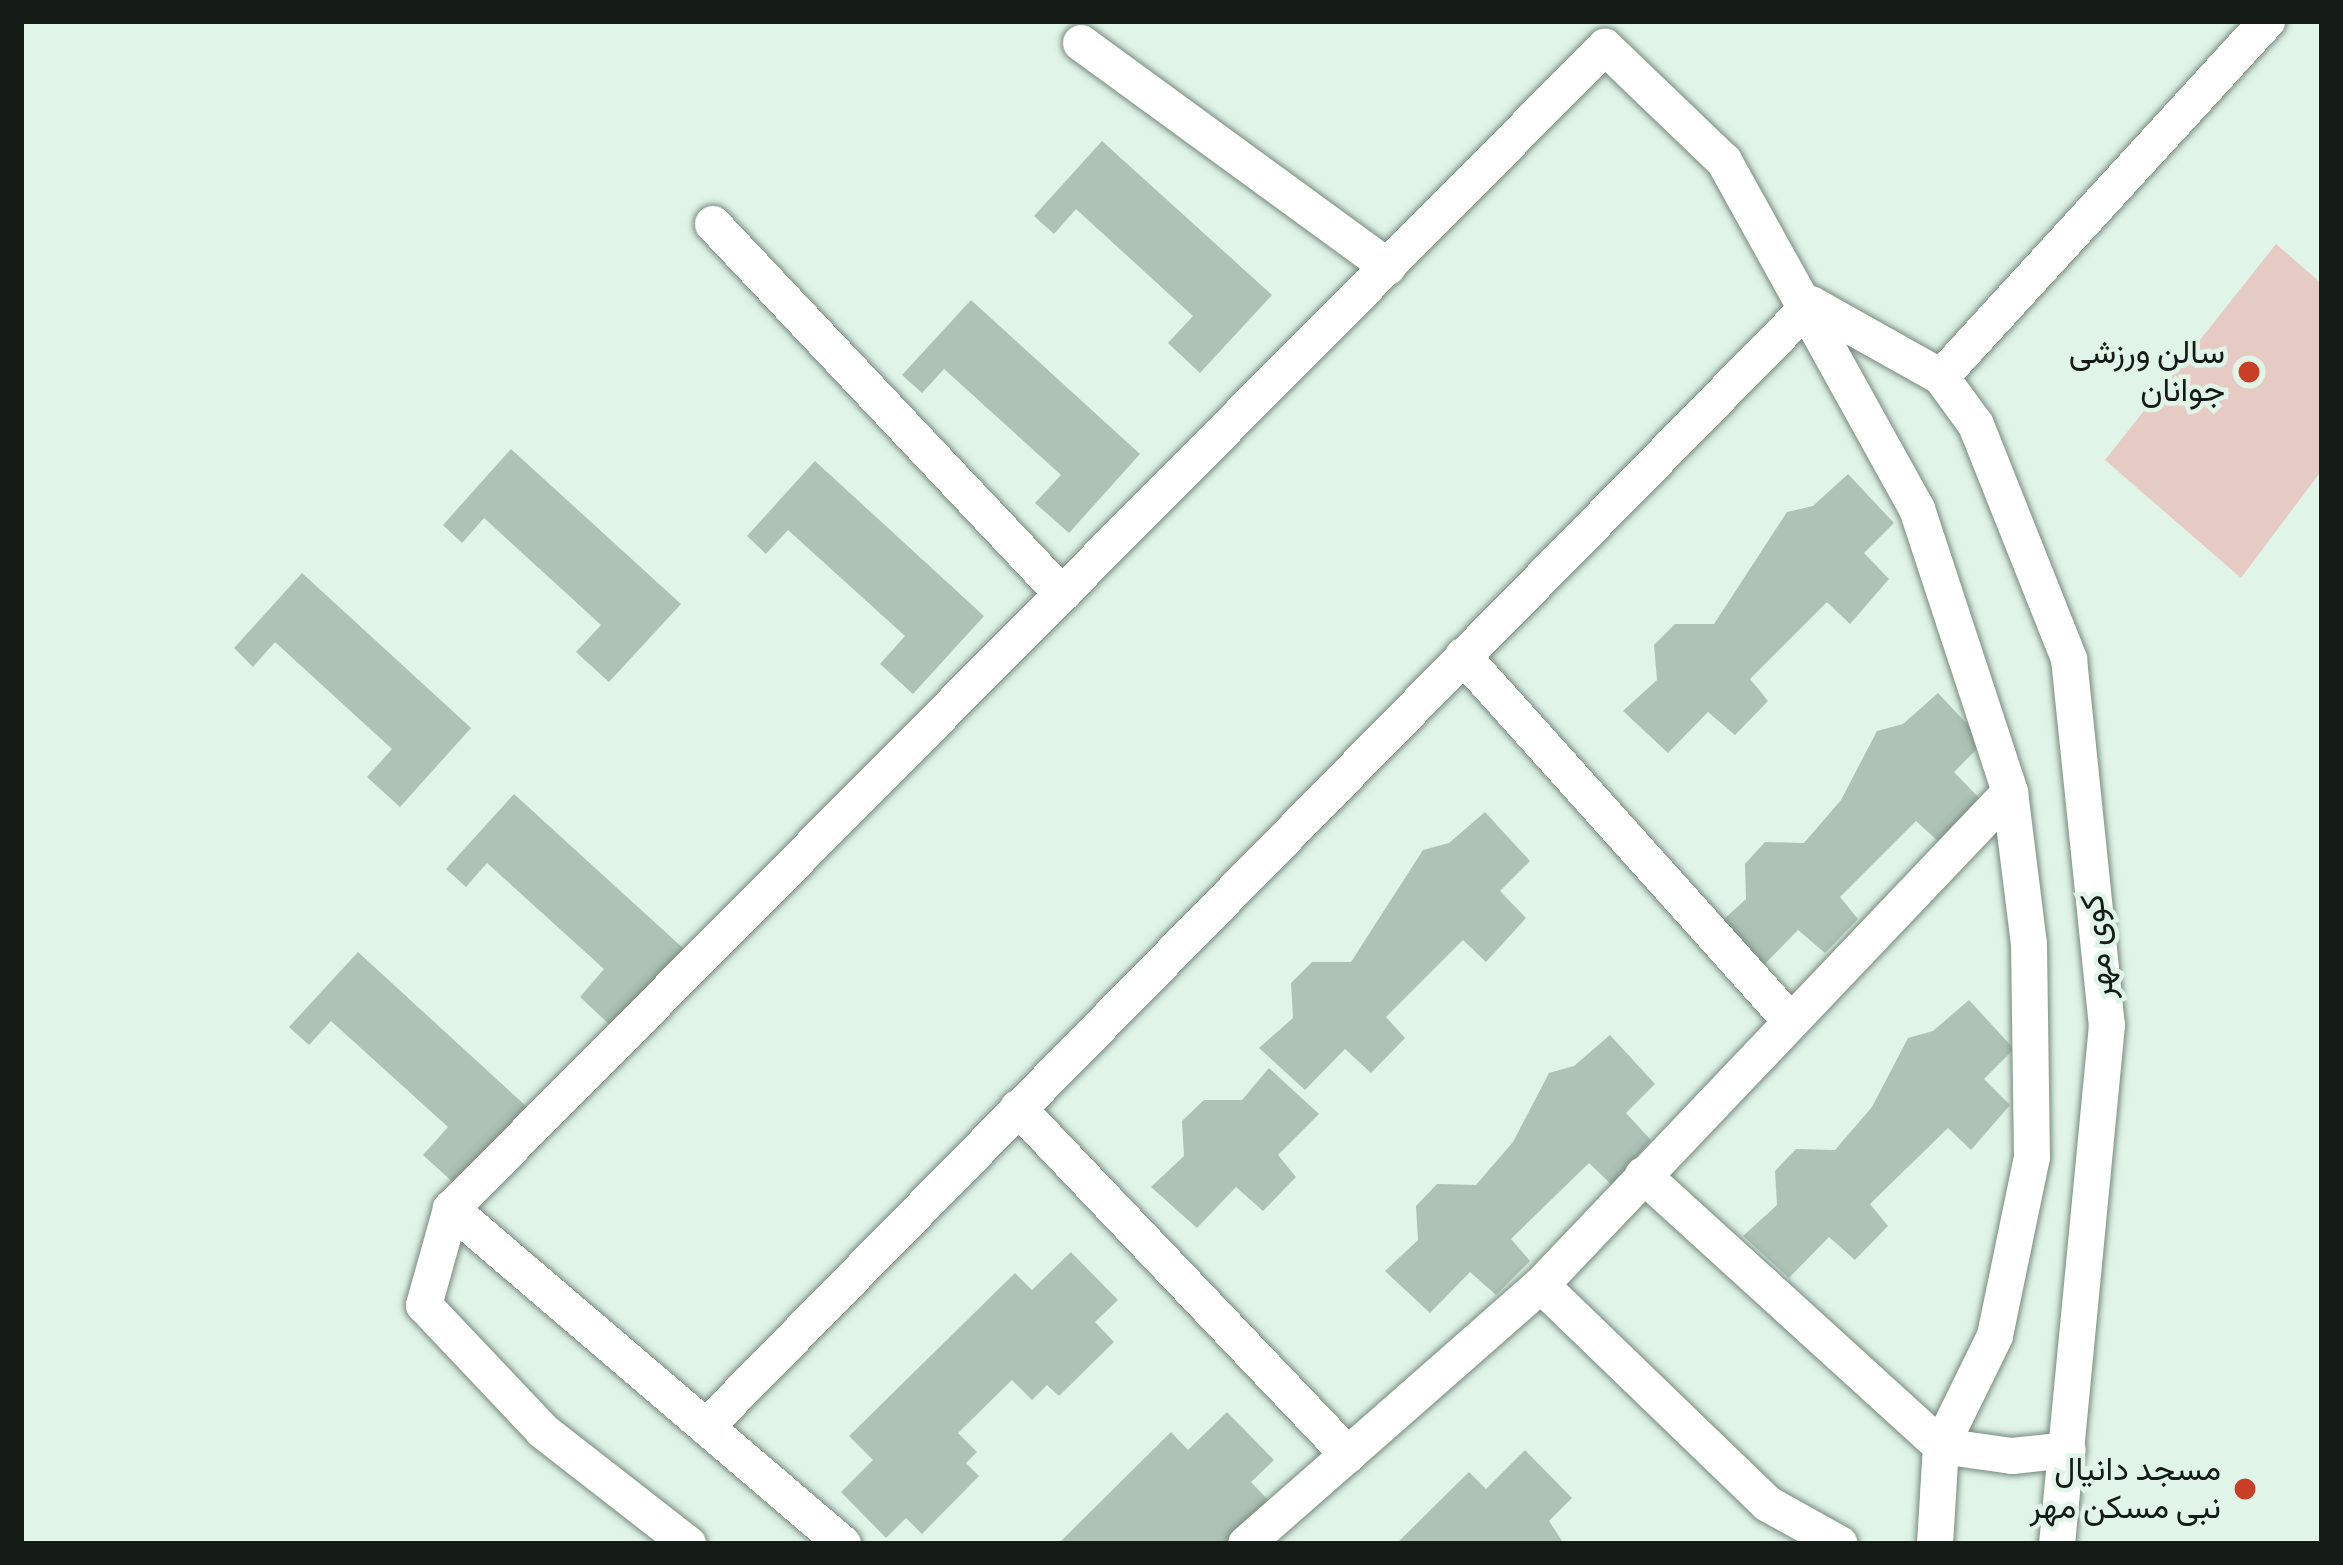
<!DOCTYPE html>
<meta charset="utf-8">
<style>
body{margin:0}
#map{position:relative;width:2343px;height:1565px;overflow:hidden;background:#e0f4e8;font-family:Bitter,Vazirmatn,serif}
div>[style]{position:absolute}
.green>*{inset:0;background:#e6cbc5}
.building>*{inset:0;background:#aec2b6}
.roads{filter:drop-shadow(0 0 3px #77897f) drop-shadow(0 0 3px #77897f)}
.street>*{height:36px;margin:-18px;padding:0 18px;transform-origin:18px;border-radius:18px;background:#fff}
.dots>*{width:33px;height:33px;translate:-50% -50%;box-sizing:border-box;border:6px solid #e0f4e8;border-radius:50%}
span{translate:-50% -50%;white-space:nowrap;text-align:center;line-height:1.15;-webkit-text-stroke:9px #e0f4e8;paint-order:stroke}
.poi-label{font-size:33px;color:#141b17}
.right{translate:-100% -50%;text-align:right}
.street-label{font-size:33px;color:#141b17}
.frame{position:absolute;inset:0;border:24px solid #141b17;pointer-events:none}
</style>
<div id="map">
<div class="green">
<i style="clip-path:polygon(2276px 244px,2322px 284px,2322px 470px,2241px 578px,2105px 460px)"></i>
</div>
<div class="building">
<i style="clip-path:polygon(1102px 141px,1272px 295px,1200px 373px,1168px 343px,1193px 316px,1076px 209px,1054px 234px,1034px 216px)"></i>
<i style="clip-path:polygon(971px 300px,1140px 454px,1069px 533px,1035px 503px,1061px 475px,944px 369px,922px 393px,902px 375px)"></i>
<i style="clip-path:polygon(511px 449px,681px 604px,609px 682px,576px 652px,601px 625px,484px 518px,462px 543px,443px 525px)"></i>
<i style="clip-path:polygon(815px 461px,984px 616px,913px 694px,880px 664px,905px 636px,788px 530px,766px 554px,747px 536px)"></i>
<i style="clip-path:polygon(1848px 474px,1894px 523px,1864px 553px,1889px 579px,1850px 624px,1827px 602px,1750px 679px,1768px 701px,1735px 735px,1708px 712px,1668px 753px,1623px 711px,1657px 680px,1654px 645px,1675px 624px,1714px 624px,1787px 512px,1813px 506px)"></i>
<i style="clip-path:polygon(302px 573px,471px 728px,400px 807px,367px 777px,392px 749px,275px 642px,253px 667px,234px 648px)"></i>
<i style="clip-path:polygon(1938px 693px,1984px 742px,1954px 772px,1979px 798px,1940px 843px,1916px 821px,1840px 897px,1858px 919px,1825px 953px,1798px 930px,1758px 971px,1713px 929px,1746px 899px,1745px 864px,1765px 842px,1804px 843px,1841px 800px,1877px 731px,1903px 724px)"></i>
<i style="clip-path:polygon(514px 794px,684px 949px,612px 1027px,580px 997px,604px 969px,487px 863px,466px 887px,446px 869px)"></i>
<i style="clip-path:polygon(1485px 812px,1530px 861px,1500px 891px,1526px 918px,1486px 962px,1463px 940px,1386px 1017px,1405px 1038px,1371px 1073px,1345px 1049px,1305px 1090px,1259px 1048px,1293px 1018px,1291px 983px,1312px 962px,1351px 962px,1423px 850px,1449px 843px)"></i>
<i style="clip-path:polygon(358px 952px,527px 1107px,456px 1185px,423px 1155px,448px 1127px,331px 1021px,309px 1045px,289px 1027px)"></i>
<i style="clip-path:polygon(1969px 1000px,2014px 1049px,1984px 1079px,2010px 1105px,1971px 1150px,1948px 1128px,1870px 1204px,1888px 1226px,1855px 1260px,1829px 1237px,1789px 1278px,1743px 1236px,1777px 1205px,1775px 1171px,1796px 1149px,1835px 1150px,1872px 1107px,1908px 1038px,1933px 1031px)"></i>
<i style="clip-path:polygon(1610px 1035px,1655px 1084px,1626px 1113px,1651px 1140px,1612px 1185px,1589px 1163px,1511px 1239px,1530px 1261px,1496px 1295px,1470px 1272px,1430px 1313px,1385px 1271px,1418px 1240px,1416px 1206px,1437px 1184px,1476px 1185px,1513px 1142px,1549px 1073px,1574px 1066px)"></i>
<i style="clip-path:polygon(1269px 1068px,1319px 1114px,1278px 1155px,1296px 1177px,1263px 1211px,1236px 1187px,1197px 1228px,1151px 1187px,1184px 1156px,1182px 1121px,1204px 1100px,1242px 1100px)"></i>
<i style="clip-path:polygon(1071px 1252px,1118px 1300px,1095px 1322px,1114px 1342px,1059px 1396px,1047px 1385px,1032px 1400px,1012px 1380px,958px 1433px,977px 1452px,966px 1463px,979px 1476px,922px 1534px,906px 1518px,886px 1538px,841px 1492px,873px 1460px,849px 1436px,1015px 1273px,1032px 1290px)"></i>
<i style="clip-path:polygon(1227px 1412px,1274px 1460px,1251px 1482px,1270px 1502px,1227px 1544px,1058px 1544px,1171px 1432px,1188px 1450px)"></i>
<i style="clip-path:polygon(1525px 1450px,1572px 1498px,1549px 1521px,1564px 1544px,1396px 1544px,1469px 1472px,1486px 1489px)"></i>
</div>
<div class="roads">
<div class="street">
<i style="left:1081px;top:43px;width:380px;rotate:36.1deg"></i>
<i style="left:713px;top:224px;width:509px;rotate:46.67deg"></i>
<i style="left:1811px;top:304px;width:149px;rotate:29.3deg"></i>
<i style="left:1941px;top:377px;width:59px;rotate:53.9deg"></i>
<i style="left:1976px;top:425px;width:252px;rotate:68.3deg"></i>
<i style="left:2069px;top:659px;width:368px;rotate:84.1deg"></i>
<i style="left:2107px;top:1025px;width:521px;rotate:95.5deg"></i>
<i style="left:1941px;top:377px;width:483px;rotate:-47.5deg"></i>
<i style="left:1463px;top:656px;width:491px;rotate:48.1deg"></i>
<i style="left:1018px;top:1108px;width:479px;rotate:46.4deg"></i>
<i style="left:1643px;top:1175px;width:403px;rotate:42.3deg"></i>
<i style="left:1941px;top:1446px;width:98px;rotate:93.5deg"></i>
<i style="left:451px;top:1209px;width:100px;rotate:105.7deg"></i>
<i style="left:424px;top:1305px;width:173px;rotate:46.6deg"></i>
<i style="left:543px;top:1431px;width:184px;rotate:37.9deg"></i>
<i style="left:1541px;top:1285px;width:680px;rotate:-46.43deg"></i>
<i style="left:706px;top:1427px;width:1575px;rotate:-45.46deg"></i>
<i style="left:843px;top:1544px;width:516px;rotate:-139.48deg"></i>
<i style="left:451px;top:1209px;width:1638px;rotate:-45.2deg"></i>
<i style="left:1605px;top:47px;width:165px;rotate:43.8deg"></i>
<i style="left:1724px;top:161px;width:398px;rotate:61deg"></i>
<i style="left:1917px;top:509px;width:298px;rotate:71.8deg"></i>
<i style="left:2010px;top:792px;width:153px;rotate:82.9deg"></i>
<i style="left:2029px;top:944px;width:213px;rotate:89.2deg"></i>
<i style="left:2032px;top:1157px;width:183px;rotate:101.7deg"></i>
<i style="left:1995px;top:1336px;width:123px;rotate:116.1deg"></i>
<i style="left:1941px;top:1446px;width:72px;rotate:8deg"></i>
<i style="left:2012px;top:1456px;width:56px;rotate:-6.1deg"></i>
<i style="left:1246px;top:1544px;width:393px;rotate:-41.3deg"></i>
<i style="left:1541px;top:1285px;width:315px;rotate:44deg"></i>
<i style="left:1768px;top:1504px;width:82px;rotate:29.1deg"></i>
</div>
</div>
<div class="dots">
<i style="left:2249px;top:372px;background:#c93e26"></i>
<i style="left:2245px;top:1489px;background:#c93e26"></i>
</div>
<div class="poi-label">
<span class="right" style="left:2225px;top:372px">سالن ورزشی<br>جوانان</span>
<span class="right" style="left:2221px;top:1489px">مسجد دانیال<br>نبی مسکن مهر</span>
</div>
<div class="street-label">
<span style="left:2098px;top:947px;rotate:-96deg">کوی مهر</span>
</div>
<div class="frame"></div>
</div>
